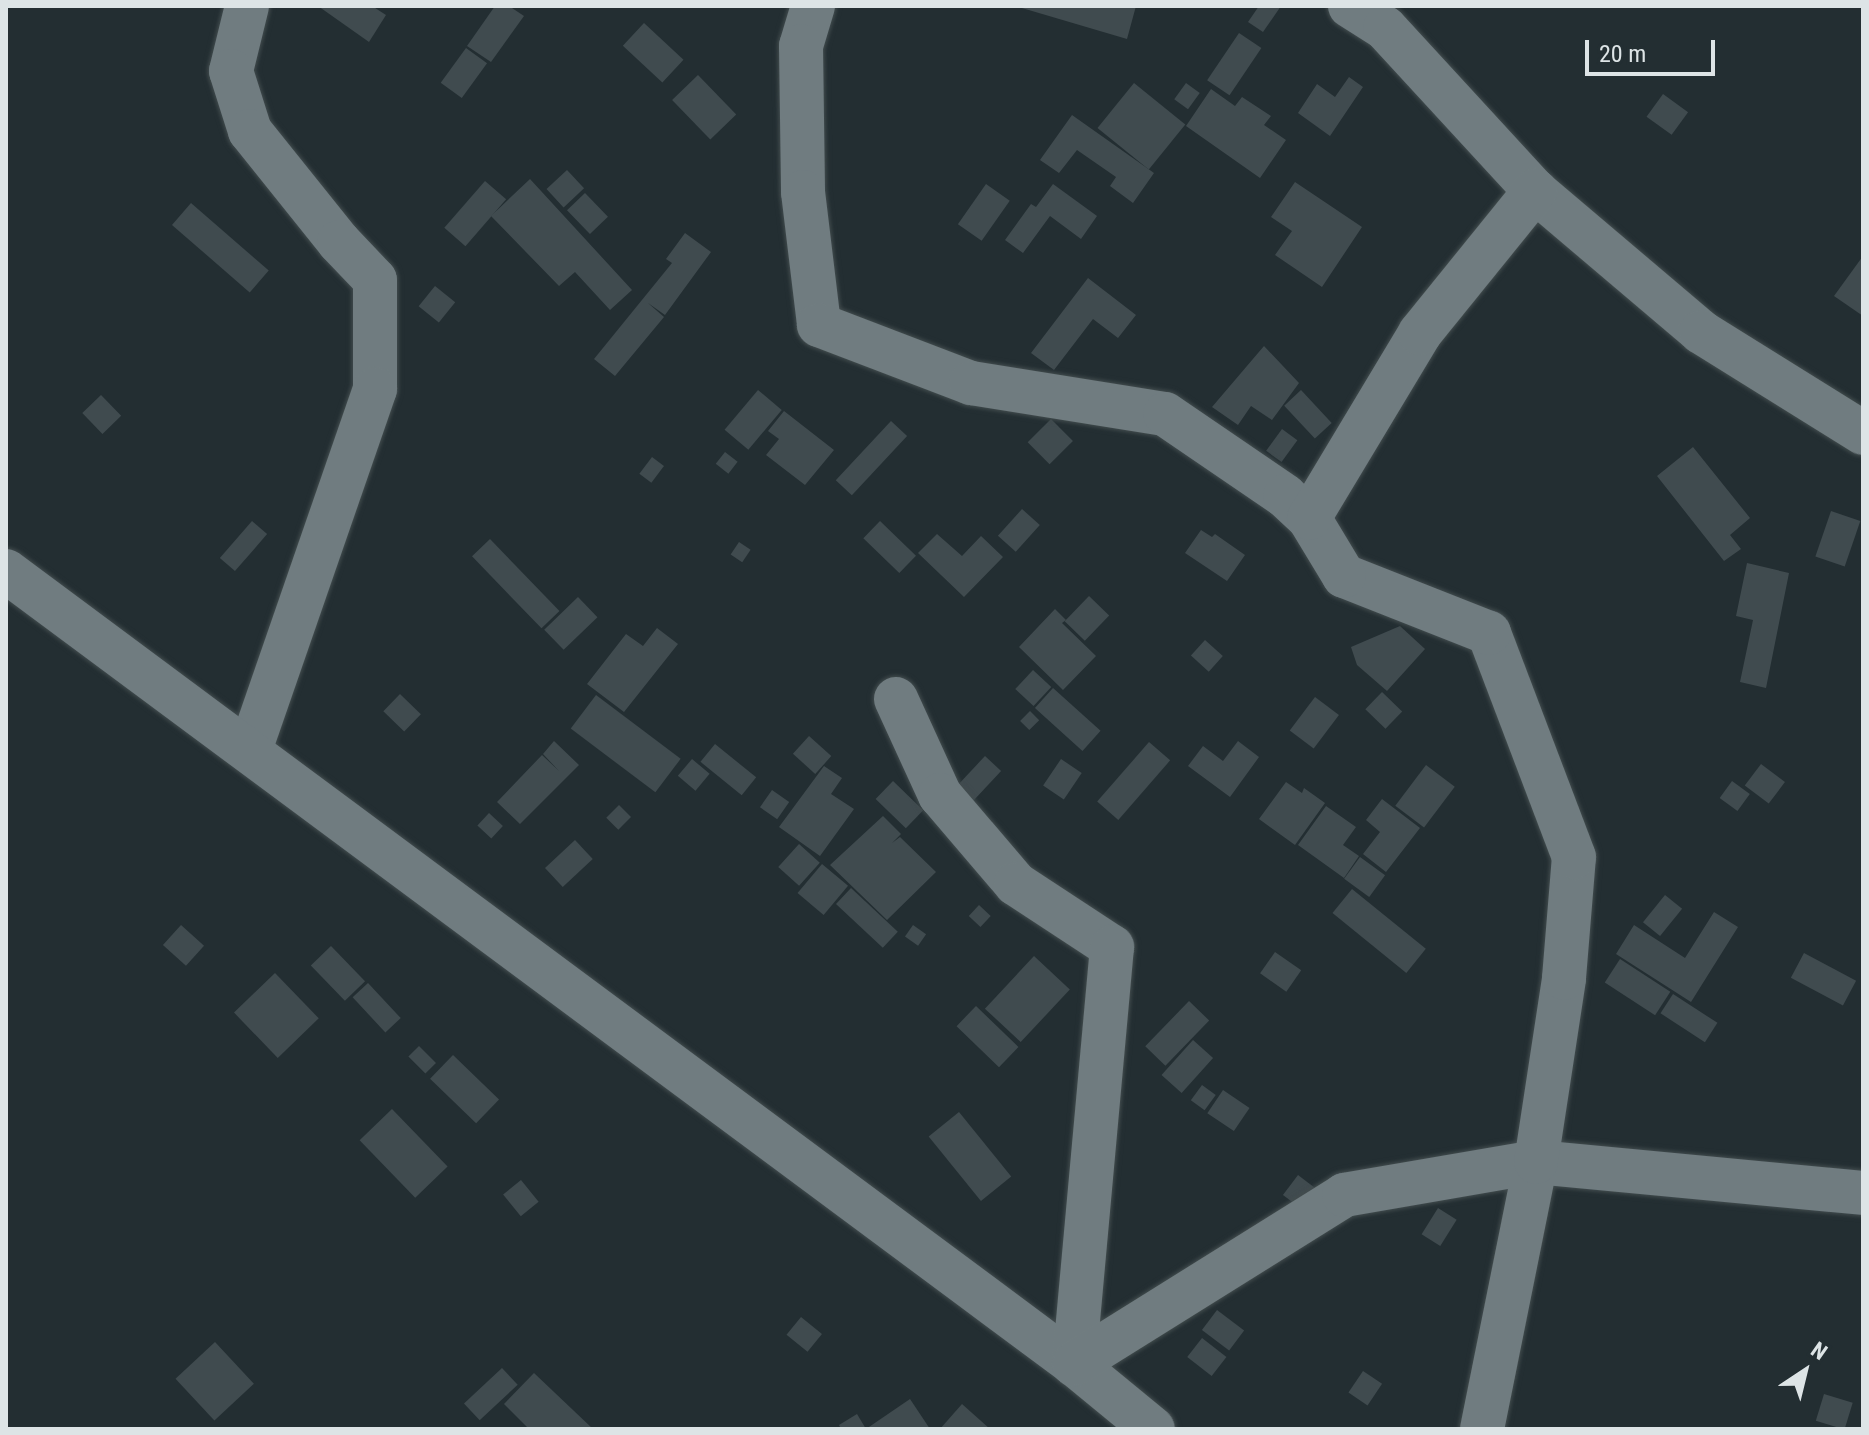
<!DOCTYPE html>
<style>
body{margin:0}
#map{position:relative;width:1869px;height:1435px;overflow:hidden;background:#232e32;font-family:"Roboto Condensed",sans-serif}
div>[style]{position:absolute}
.building>*{inset:0;background:#404b4f;transform-origin:0 0}
.roads{filter:drop-shadow(0 0 2px #424c4e) drop-shadow(0 0 2px #424c4e)}
.street>*{height:44px;margin:-22px;padding:0 22px;transform-origin:22px;border-radius:22px;background:#707c80}
span{translate:-50% -50%;white-space:nowrap;text-align:center;line-height:1.15;-webkit-text-stroke:6px #232e32;paint-order:stroke}
.frame{position:absolute;inset:0;border:8px solid #dde4e6;pointer-events:none}
.north{position:absolute;left:1765px;top:1331px;width:80px;height:80px;-webkit-text-stroke:6px #232e32;paint-order:stroke;rotate:35deg;font-size:22px;font-weight:700;line-height:32px;text-align:center;color:#dde4e6}
.north::after{content:'';display:block;margin:auto;width:28px;height:36px;background:#dde4e6;clip-path:polygon(50% 0,100% 100%,50% 72%,0 100%)}
.scale{position:absolute;left:1585px;top:40px;width:130px;height:36px;box-sizing:border-box;border:4px solid #dde4e6;border-top:0;padding-left:10px;font-size:24px;line-height:28px;white-space:nowrap;color:#dde4e6;-webkit-text-stroke:6px #232e32;paint-order:stroke}
</style>
<div id="map">
<div class="building">
<i style="clip-path:polygon(318px 6px,372px 6px,386px 15px,369px 42px)"></i>
<i style="clip-path:polygon(495px 6px,509px 6px,524px 16px,491px 62px,467px 46px)"></i>
<i style="clip-path:polygon(1015px 6px,1136px 6px,1127px 39px)"></i>
<i style="clip-path:polygon(1259px 6px,1281px 6px,1263px 32px,1248px 22px)"></i>
<i style="left:644px;top:23px;width:54px;height:31px;rotate:43deg"></i>
<i style="left:1239px;top:33px;width:27px;height:57px;rotate:34deg"></i>
<i style="left:466px;top:48px;width:26px;height:43px;rotate:36deg"></i>
<i style="left:698px;top:75px;width:55px;height:36px;rotate:46deg"></i>
<i style="clip-path:polygon(1349px 77px,1363px 87px,1330px 136px,1298px 113px,1317px 84px,1335px 97px)"></i>
<i style="left:1134px;top:83px;width:66px;height:58px;rotate:39deg"></i>
<i style="left:1186px;top:83px;width:17px;height:20px;rotate:36deg"></i>
<i style="clip-path:polygon(1211px 89px,1235px 106px,1242px 97px,1271px 116px,1264px 125px,1286px 140px,1260px 178px,1186px 126px)"></i>
<i style="left:1663px;top:94px;width:31px;height:28px;rotate:36deg"></i>
<i style="clip-path:polygon(1072px 115px,1154px 173px,1133px 203px,1110px 186px,1116px 177px,1077px 150px,1059px 173px,1040px 160px)"></i>
<i style="left:567px;top:170px;width:25px;height:28px;rotate:47deg"></i>
<i style="clip-path:polygon(530px 179px,632px 290px,610px 310px,575px 272px,559px 286px,491px 216px)"></i>
<i style="left:485px;top:181px;width:28px;height:62px;rotate:41deg"></i>
<i style="clip-path:polygon(1295px 182px,1362px 227px,1322px 287px,1275px 255px,1292px 231px,1271px 217px)"></i>
<i style="left:986px;top:184px;width:29px;height:49px;rotate:35deg"></i>
<i style="clip-path:polygon(1053px 184px,1097px 216px,1081px 239px,1050px 216px,1023px 253px,1005px 240px,1031px 204px,1036px 207px)"></i>
<i style="left:585px;top:193px;width:33px;height:25px;rotate:46deg"></i>
<i style="left:191px;top:203px;width:103px;height:29px;rotate:41deg"></i>
<i style="clip-path:polygon(685px 233px,711px 252px,665px 315px,648px 303px,664px 317px,615px 376px,594px 359px,672px 263px,666px 259px)"></i>
<i style="clip-path:polygon(1863px 256px,1863px 316px,1834px 296px)"></i>
<i style="clip-path:polygon(1088px 278px,1136px 315px,1118px 338px,1093px 319px,1054px 370px,1031px 353px)"></i>
<i style="left:435px;top:286px;width:26px;height:26px;rotate:39deg"></i>
<i style="clip-path:polygon(1264px 346px,1299px 383px,1272px 420px,1251px 406px,1238px 425px,1212px 407px)"></i>
<i style="left:758px;top:390px;width:31px;height:52px;rotate:40deg"></i>
<i style="left:1301px;top:390px;width:45px;height:23px;rotate:47deg"></i>
<i style="left:101px;top:395px;width:29px;height:26px;rotate:46deg"></i>
<i style="clip-path:polygon(784px 411px,834px 450px,805px 485px,766px 455px,779px 439px,768px 431px)"></i>
<i style="left:1051px;top:419px;width:31px;height:33px;rotate:45deg"></i>
<i style="left:891px;top:421px;width:22px;height:81px;rotate:43deg"></i>
<i style="left:1282px;top:429px;width:19px;height:27px;rotate:36deg"></i>
<i style="clip-path:polygon(1693px 447px,1750px 518px,1730px 535px,1741px 549px,1724px 561px,1657px 476px)"></i>
<i style="left:725px;top:452px;width:16px;height:15px;rotate:38deg"></i>
<i style="left:652px;top:457px;width:15px;height:21px;rotate:37deg"></i>
<i style="left:1022px;top:509px;width:24px;height:36px;rotate:42deg"></i>
<i style="left:1831px;top:511px;width:31px;height:48px;rotate:19deg"></i>
<i style="left:252px;top:521px;width:20px;height:49px;rotate:41deg"></i>
<i style="left:880px;top:521px;width:50px;height:24px;rotate:44deg"></i>
<i style="clip-path:polygon(1201px 530px,1212px 537px,1215px 534px,1245px 555px,1227px 581px,1185px 553px)"></i>
<i style="clip-path:polygon(937px 534px,962px 556px,981px 536px,1003px 557px,964px 597px,918px 553px)"></i>
<i style="left:490px;top:539px;width:100px;height:25px;rotate:46deg"></i>
<i style="left:739px;top:542px;width:14px;height:15px;rotate:34deg"></i>
<i style="clip-path:polygon(1747px 563px,1789px 573px,1766px 688px,1740px 682px,1753px 620px,1736px 616px)"></i>
<i style="left:1089px;top:596px;width:28px;height:35px;rotate:44deg"></i>
<i style="left:578px;top:597px;width:28px;height:47px;rotate:46deg"></i>
<i style="clip-path:polygon(1055px 609px,1066px 620px,1062px 623px,1096px 656px,1063px 690px,1019px 647px)"></i>
<i style="clip-path:polygon(1400px 626px,1425px 649px,1387px 691px,1357px 665px,1351px 647px)"></i>
<i style="clip-path:polygon(657px 628px,678px 644px,624px 712px,587px 684px,626px 634px,643px 646px)"></i>
<i style="left:1205px;top:640px;width:24px;height:21px;rotate:42deg"></i>
<i style="left:1033px;top:670px;width:25px;height:26px;rotate:43deg"></i>
<i style="left:1053px;top:688px;width:64px;height:27px;rotate:42deg"></i>
<i style="left:1382px;top:692px;width:28px;height:24px;rotate:44deg"></i>
<i style="left:400px;top:694px;width:29px;height:24px;rotate:44deg"></i>
<i style="left:596px;top:695px;width:106px;height:42px;rotate:37deg"></i>
<i style="left:1315px;top:697px;width:30px;height:42px;rotate:37deg"></i>
<i style="left:1030px;top:711px;width:13px;height:14px;rotate:45deg"></i>
<i style="left:809px;top:736px;width:30px;height:24px;rotate:42deg"></i>
<i style="clip-path:polygon(554px 741px,579px 765px,520px 824px,497px 802px,542px 755px,559px 771px,543px 754px)"></i>
<i style="clip-path:polygon(1238px 741px,1259px 757px,1230px 797px,1188px 766px,1203px 746px,1223px 761px)"></i>
<i style="left:1149px;top:742px;width:28px;height:79px;rotate:41deg"></i>
<i style="left:715px;top:744px;width:53px;height:23px;rotate:39deg"></i>
<i style="left:985px;top:756px;width:22px;height:51px;rotate:43deg"></i>
<i style="left:692px;top:759px;width:23px;height:22px;rotate:40deg"></i>
<i style="left:1061px;top:759px;width:25px;height:32px;rotate:34deg"></i>
<i style="left:1761px;top:764px;width:30px;height:27px;rotate:37deg"></i>
<i style="left:1426px;top:765px;width:36px;height:51px;rotate:37deg"></i>
<i style="clip-path:polygon(824px 766px,842px 778px,831px 794px,854px 809px,820px 856px,779px 827px)"></i>
<i style="left:893px;top:781px;width:42px;height:25px;rotate:44deg"></i>
<i style="left:1732px;top:781px;width:22px;height:21px;rotate:36deg"></i>
<i style="clip-path:polygon(1286px 782px,1302px 793px,1304px 788px,1325px 803px,1295px 845px,1259px 819px)"></i>
<i style="left:772px;top:790px;width:21px;height:21px;rotate:35deg"></i>
<i style="clip-path:polygon(1382px 799px,1420px 828px,1386px 872px,1363px 854px,1380px 832px,1366px 820px)"></i>
<i style="left:619px;top:805px;width:17px;height:18px;rotate:45deg"></i>
<i style="clip-path:polygon(1326px 806px,1356px 827px,1343px 845px,1359px 856px,1344px 878px,1298px 845px)"></i>
<i style="left:489px;top:813px;width:19px;height:17px;rotate:43deg"></i>
<i style="clip-path:polygon(883px 816px,901px 834px,892px 843px,900px 837px,936px 872px,887px 920px,830px 865px)"></i>
<i style="left:575px;top:840px;width:26px;height:41px;rotate:47deg"></i>
<i style="left:799px;top:844px;width:28px;height:31px;rotate:42deg"></i>
<i style="left:1360px;top:857px;width:31px;height:27px;rotate:36deg"></i>
<i style="left:822px;top:864px;width:34px;height:38px;rotate:40deg"></i>
<i style="left:851px;top:888px;width:64px;height:22px;rotate:43deg"></i>
<i style="left:1352px;top:889px;width:95px;height:31px;rotate:39deg"></i>
<i style="left:1665px;top:895px;width:22px;height:35px;rotate:39deg"></i>
<i style="left:979px;top:905px;width:16px;height:15px;rotate:43deg"></i>
<i style="clip-path:polygon(1714px 912px,1738px 927px,1691px 1002px,1616px 954px,1634px 925px,1685px 958px)"></i>
<i style="left:181px;top:925px;width:31px;height:27px;rotate:42deg"></i>
<i style="left:913px;top:925px;width:16px;height:14px;rotate:35deg"></i>
<i style="left:331px;top:946px;width:49px;height:28px;rotate:46deg"></i>
<i style="left:1275px;top:952px;width:32px;height:26px;rotate:35deg"></i>
<i style="left:1804px;top:953px;width:59px;height:28px;rotate:28deg"></i>
<i style="left:1034px;top:956px;width:49px;height:72px;rotate:43deg"></i>
<i style="left:1620px;top:959px;width:60px;height:28px;rotate:33deg"></i>
<i style="left:275px;top:973px;width:63px;height:57px;rotate:46deg"></i>
<i style="left:368px;top:983px;width:48px;height:21px;rotate:47deg"></i>
<i style="left:1673px;top:994px;width:53px;height:23px;rotate:33deg"></i>
<i style="left:1189px;top:1001px;width:28px;height:63px;rotate:44deg"></i>
<i style="left:976px;top:1006px;width:59px;height:28px;rotate:44deg"></i>
<i style="left:1193px;top:1040px;width:27px;height:47px;rotate:42deg"></i>
<i style="left:419px;top:1046px;width:24px;height:15px;rotate:45deg"></i>
<i style="left:453px;top:1055px;width:64px;height:33px;rotate:44deg"></i>
<i style="left:1202px;top:1085px;width:17px;height:19px;rotate:36deg"></i>
<i style="left:1223px;top:1090px;width:32px;height:28px;rotate:34deg"></i>
<i style="left:392px;top:1109px;width:80px;height:45px;rotate:46deg"></i>
<i style="left:959px;top:1112px;width:83px;height:39px;rotate:51deg"></i>
<i style="left:1298px;top:1175px;width:21px;height:25px;rotate:37deg"></i>
<i style="left:521px;top:1180px;width:28px;height:23px;rotate:51deg"></i>
<i style="left:1438px;top:1208px;width:22px;height:31px;rotate:32deg"></i>
<i style="left:1217px;top:1310px;width:34px;height:25px;rotate:37deg"></i>
<i style="left:801px;top:1317px;width:27px;height:23px;rotate:39deg"></i>
<i style="left:1202px;top:1338px;width:31px;height:24px;rotate:38deg"></i>
<i style="left:215px;top:1342px;width:57px;height:54px;rotate:47deg"></i>
<i style="left:502px;top:1368px;width:23px;height:52px;rotate:47deg"></i>
<i style="left:1363px;top:1371px;width:23px;height:26px;rotate:34deg"></i>
<i style="clip-path:polygon(534px 1373px,593px 1429px,529px 1429px,504px 1404px)"></i>
<i style="left:1824px;top:1394px;width:30px;height:28px;rotate:17deg"></i>
<i style="clip-path:polygon(910px 1399px,930px 1429px,866px 1429px)"></i>
<i style="clip-path:polygon(962px 1404px,990px 1429px,940px 1429px)"></i>
<i style="clip-path:polygon(857px 1414px,866px 1429px,841px 1429px,839px 1425px)"></i>
</div>
<div class="roads">
<div class="street">
<i style="left:247px;top:6px;width:67px;rotate:103.8deg"></i>
<i style="left:231px;top:71px;width:63px;rotate:72.4deg"></i>
<i style="left:250px;top:131px;width:142px;rotate:51.3deg"></i>
<i style="left:339px;top:242px;width:52px;rotate:46.5deg"></i>
<i style="left:375px;top:280px;width:109px;rotate:90deg"></i>
<i style="left:375px;top:389px;width:382px;rotate:109.1deg"></i>
<i style="left:813px;top:6px;width:42px;rotate:106.7deg"></i>
<i style="left:801px;top:46px;width:146px;rotate:89.2deg"></i>
<i style="left:803px;top:192px;width:134px;rotate:83.1deg"></i>
<i style="left:819px;top:325px;width:163px;rotate:20.9deg"></i>
<i style="left:971px;top:383px;width:196px;rotate:9.1deg"></i>
<i style="left:1165px;top:414px;width:145px;rotate:34.3deg"></i>
<i style="left:1285px;top:496px;width:33px;rotate:43deg"></i>
<i style="left:1350px;top:6px;width:41px;rotate:32.2deg"></i>
<i style="left:1385px;top:28px;width:222px;rotate:47.4deg"></i>
<i style="left:1535px;top:191px;width:218px;rotate:40.3deg"></i>
<i style="left:1701px;top:332px;width:191px;rotate:31.9deg"></i>
<i style="left:6px;top:571px;width:1330px;rotate:36.59deg"></i>
<i style="left:1074px;top:1364px;width:102px;rotate:39.4deg"></i>
<i style="left:896px;top:699px;width:106px;rotate:65.4deg"></i>
<i style="left:940px;top:795px;width:117px;rotate:49.5deg"></i>
<i style="left:1016px;top:884px;width:115px;rotate:33.3deg"></i>
<i style="left:1112px;top:947px;width:419px;rotate:95.2deg"></i>
<i style="left:1074px;top:1364px;width:319px;rotate:-32deg"></i>
<i style="left:1344px;top:1195px;width:195px;rotate:-9.8deg"></i>
<i style="left:1536px;top:1162px;width:328px;rotate:5.4deg"></i>
<i style="left:1482px;top:1429px;width:272px;rotate:-78.6deg"></i>
<i style="left:1536px;top:1162px;width:186px;rotate:-81.3deg"></i>
<i style="left:1564px;top:978px;width:121px;rotate:-85.3deg"></i>
<i style="left:1574px;top:857px;width:240px;rotate:-110.8deg"></i>
<i style="left:1489px;top:633px;width:156px;rotate:-158.5deg"></i>
<i style="left:1344px;top:576px;width:68px;rotate:-121.1deg"></i>
<i style="left:1309px;top:518px;width:216px;rotate:-59deg"></i>
<i style="left:1420px;top:333px;width:183px;rotate:-51deg"></i>
</div>
</div>
<div class="frame"></div>
<div class="north">N</div>
<div class="scale">20 m</div>
</div>
